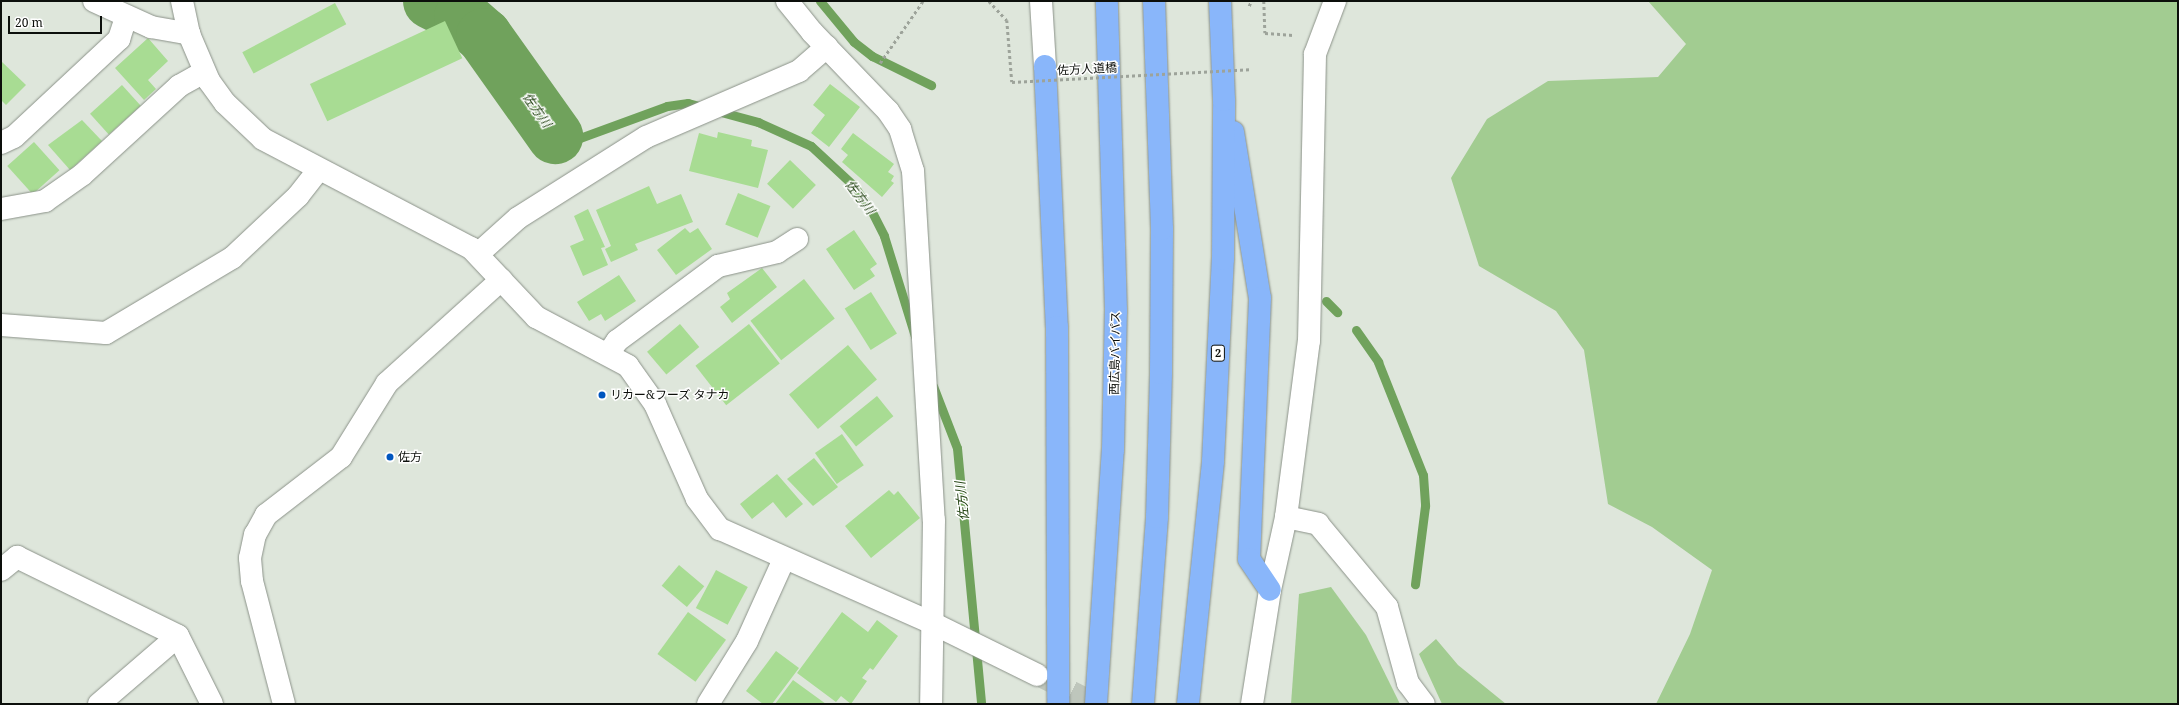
<!DOCTYPE html>
<meta charset="utf-8">
<style>
body{margin:0}
#map{position:relative;width:2179px;height:705px;overflow:hidden;background:#dee6db;font-family:"Noto Serif","Noto Sans JP",serif}
div>[style]{position:absolute}
.green>*{inset:0;background:#a2cc91}
.stream>*{height:9px;margin:-4.5px;padding:0 4.5px;transform-origin:4.5px;border-radius:4.5px;background:#70a25c}
.river>*{height:56px;margin:-28px;padding:0 28px;transform-origin:28px;border-radius:28px;background:#70a25c}
.building>*{inset:0;background:#a8dc93;transform-origin:0 0}
.minor-tunnel>*{height:22px;margin-top:-11px;transform-origin:0;background:repeating-linear-gradient(90deg,#bec6bc 0 22px,transparent 0 33px)}
.path>*{height:2.5px;margin-top:-1.25px;transform-origin:0;background:repeating-linear-gradient(90deg,#9da39a 0 3px,transparent 0 6px)}
.roads{filter:drop-shadow(0 0 1px #8b9289) drop-shadow(0 0 1px #8b9289)}
.minor>*{height:22px;margin:-11px;padding:0 11px;transform-origin:11px;border-radius:11px;background:#fff}
.highway>*{height:22px;margin:-11px;padding:0 11px;transform-origin:11px;border-radius:11px;background:#89b6fa}
.path-bridge>*{height:2.5px;margin-top:-1.25px;transform-origin:0;background:repeating-linear-gradient(90deg,#9da39a 0 3px,transparent 0 6px)}
.dots>*{width:11px;height:11px;translate:-50% -50%;box-sizing:border-box;border:2px solid #fff;border-radius:50%}
span{translate:-50% -50%;white-space:nowrap;text-align:center;line-height:1.15;-webkit-text-stroke:3px #fff;paint-order:stroke}
.shield-label span{padding:1px 3px;background:#fff;border:1px solid;border-radius:3px;-webkit-text-stroke-width:0}
.shield-label{font-size:11px;color:#0c0f0b;font-weight:700}
.street-label{font-size:12px;color:#0c0f0b}
.poi-label{font-size:12px;color:#0c0f0b}
.left{translate:0 -50%;text-align:left}
.water-label{font-size:13px;color:#224312;font-style:italic}
.frame{position:absolute;inset:0;border:2px solid #0c0f0b;pointer-events:none}
.scale{position:absolute;left:8px;top:16px;width:94px;height:18px;box-sizing:border-box;border:2px solid #0c0f0b;border-top:0;padding-left:5px;font-size:12px;line-height:14px;white-space:nowrap;color:#0c0f0b;-webkit-text-stroke:3px #fff;paint-order:stroke}
</style>
<div id="map">
<div class="green">
<i style="clip-path:polygon(1648px 1px,2178px 1px,2178px 704px,1656px 704px,1690px 634px,1712px 570px,1652px 527px,1608px 504px,1584px 350px,1556px 311px,1479px 266px,1451px 178px,1487px 119px,1548px 81px,1658px 77px,1686px 44px)"></i>
<i style="clip-path:polygon(1331px 587px,1366px 635px,1400px 704px,1291px 704px,1299px 594px)"></i>
<i style="clip-path:polygon(1436px 639px,1458px 665px,1506px 704px,1442px 704px,1419px 654px)"></i>
</div>
<div class="stream">
<i style="left:820px;top:1px;width:53px;rotate:50.3deg"></i>
<i style="left:854px;top:42px;width:23px;rotate:38deg"></i>
<i style="left:872px;top:56px;width:66px;rotate:26.2deg"></i>
<i style="left:555px;top:136px;width:22px;rotate:8deg"></i>
<i style="left:577px;top:139px;width:96px;rotate:-20.1deg"></i>
<i style="left:667px;top:106px;width:21px;rotate:-8deg"></i>
<i style="left:688px;top:103px;width:73px;rotate:15.2deg"></i>
<i style="left:758px;top:122px;width:58px;rotate:24.4deg"></i>
<i style="left:811px;top:146px;width:59px;rotate:42.9deg"></i>
<i style="left:854px;top:186px;width:29px;rotate:55deg"></i>
<i style="left:871px;top:210px;width:29px;rotate:63deg"></i>
<i style="left:884px;top:236px;width:105px;rotate:72.8deg"></i>
<i style="left:1326px;top:301px;width:16px;rotate:45deg"></i>
<i style="left:1356px;top:330px;width:39px;rotate:55deg"></i>
<i style="left:1378px;top:362px;width:122px;rotate:68.3deg"></i>
<i style="left:1423px;top:475px;width:31px;rotate:86deg"></i>
<i style="left:1425px;top:506px;width:79px;rotate:97.3deg"></i>
<i style="left:933px;top:386px;width:66px;rotate:68.8deg"></i>
<i style="left:957px;top:448px;width:257px;rotate:84.6deg"></i>
</div>
<div class="river">
<i style="left:431px;top:1px;width:35px;rotate:27deg"></i>
<i style="left:462px;top:17px;width:29px;rotate:41deg"></i>
<i style="left:484px;top:36px;width:123px;rotate:54.6deg"></i>
</div>
<div class="building">
<i style="left:335px;top:3px;width:24px;height:105px;rotate:62deg"></i>
<i style="left:445px;top:21px;width:41px;height:149px;rotate:65deg"></i>
<i style="clip-path:polygon(148px 38px,168px 61px,148px 80px,156px 89px,144px 100px,115px 68px)"></i>
<i style="clip-path:polygon(1px 61px,26px 85px,6px 105px,1px 100px)"></i>
<i style="clip-path:polygon(830px 84px,860px 107px,829px 147px,811px 133px,825px 115px,813px 105px)"></i>
<i style="left:122px;top:85px;width:28px;height:43px;rotate:48deg"></i>
<i style="clip-path:polygon(82px 120px,102px 141px,70px 170px,48px 145px)"></i>
<i style="clip-path:polygon(718px 132px,752px 140px,751px 146px,768px 150px,758px 188px,689px 171px,699px 133px,717px 138px)"></i>
<i style="clip-path:polygon(853px 133px,894px 164px,888px 172px,894px 176px,891px 181px,894px 183px,882px 197px,842px 162px,848px 155px,841px 149px)"></i>
<i style="left:34px;top:142px;width:38px;height:36px;rotate:48deg"></i>
<i style="left:790px;top:160px;width:36px;height:33px;rotate:44deg"></i>
<i style="clip-path:polygon(649px 186px,657px 204px,681px 194px,693px 222px,635px 244px,638px 250px,611px 262px,605px 249px,611px 246px,596px 210px)"></i>
<i style="left:738px;top:193px;width:35px;height:34px;rotate:22deg"></i>
<i style="clip-path:polygon(588px 209px,605px 247px,601px 248px,608px 265px,583px 276px,570px 246px,584px 240px,574px 216px)"></i>
<i style="clip-path:polygon(685px 228px,690px 233px,698px 228px,712px 249px,676px 275px,657px 250px)"></i>
<i style="clip-path:polygon(854px 230px,877px 264px,870px 269px,875px 276px,854px 290px,826px 249px)"></i>
<i style="clip-path:polygon(762px 268px,777px 287px,732px 323px,720px 307px,730px 299px,727px 293px)"></i>
<i style="clip-path:polygon(619px 275px,636px 301px,605px 321px,601px 314px,589px 321px,577px 302px)"></i>
<i style="left:804px;top:279px;width:50px;height:68px;rotate:52deg"></i>
<i style="left:871px;top:292px;width:49px;height:31px;rotate:58deg"></i>
<i style="left:680px;top:324px;width:30px;height:43px;rotate:50deg"></i>
<i style="left:749px;top:324px;width:50px;height:68px;rotate:52deg"></i>
<i style="left:848px;top:345px;width:45px;height:77px;rotate:50deg"></i>
<i style="left:877px;top:396px;width:26px;height:48px;rotate:51deg"></i>
<i style="left:842px;top:434px;width:38px;height:33px;rotate:55deg"></i>
<i style="clip-path:polygon(814px 458px,838px 487px,813px 506px,787px 479px)"></i>
<i style="clip-path:polygon(777px 474px,803px 504px,786px 518px,773px 502px,752px 519px,740px 504px)"></i>
<i style="clip-path:polygon(889px 490px,894px 495px,898px 491px,920px 518px,871px 558px,845px 526px)"></i>
<i style="left:679px;top:565px;width:33px;height:27px;rotate:40deg"></i>
<i style="left:716px;top:570px;width:36px;height:43px;rotate:28deg"></i>
<i style="left:688px;top:612px;width:47px;height:52px;rotate:36deg"></i>
<i style="clip-path:polygon(842px 612px,868px 632px,877px 620px,898px 636px,873px 670px,870px 668px,862px 678px,867px 681px,851px 704px,841px 696px,836px 702px,797px 673px)"></i>
<i style="clip-path:polygon(776px 651px,799px 668px,772px 704px,763px 704px,746px 691px)"></i>
<i style="clip-path:polygon(793px 680px,826px 704px,775px 704px)"></i>
</div>
<div class="minor-tunnel">
<i style="left:1042px;top:677px;width:60px;rotate:26.6deg"></i>
</div>
<div class="path">
<i style="left:989px;top:1px;width:26px;rotate:47deg"></i>
<i style="left:1007px;top:20px;width:62px;rotate:85.4deg"></i>
<i style="left:1264px;top:1px;width:32px;rotate:88deg"></i>
<i style="left:1265px;top:33px;width:28px;rotate:4deg"></i>
<i style="left:1249px;top:6px;width:5px;rotate:-68deg"></i>
<i style="left:880px;top:63px;width:75px;rotate:-55.3deg"></i>
</div>
<div class="roads">
<div class="minor">
<i style="left:94px;top:1px;width:63px;rotate:24.5deg"></i>
<i style="left:151px;top:27px;width:39px;rotate:10deg"></i>
<i style="left:182px;top:1px;width:34px;rotate:78deg"></i>
<i style="left:189px;top:34px;width:51px;rotate:66.9deg"></i>
<i style="left:209px;top:81px;width:27px;rotate:54deg"></i>
<i style="left:225px;top:103px;width:52px;rotate:43.5deg"></i>
<i style="left:263px;top:139px;width:235px;rotate:27.7deg"></i>
<i style="left:471px;top:248px;width:95px;rotate:46.7deg"></i>
<i style="left:536px;top:317px;width:104px;rotate:28deg"></i>
<i style="left:628px;top:366px;width:47px;rotate:54.6deg"></i>
<i style="left:655px;top:404px;width:104px;rotate:66.1deg"></i>
<i style="left:697px;top:499px;width:38px;rotate:53deg"></i>
<i style="left:720px;top:529px;width:232px;rotate:23.9deg"></i>
<i style="left:932px;top:623px;width:117px;rotate:26.3deg"></i>
<i style="left:787px;top:1px;width:40px;rotate:51deg"></i>
<i style="left:812px;top:32px;width:110px;rotate:46.1deg"></i>
<i style="left:888px;top:111px;width:22px;rotate:56deg"></i>
<i style="left:900px;top:129px;width:44px;rotate:72.8deg"></i>
<i style="left:913px;top:171px;width:350px;rotate:86.6deg"></i>
<i style="left:934px;top:520px;width:184px;rotate:90.9deg"></i>
<i style="left:1041px;top:1px;width:65px;rotate:86.5deg"></i>
<i style="left:1px;top:143px;width:14px;rotate:-25deg"></i>
<i style="left:14px;top:137px;width:144px;rotate:-43deg"></i>
<i style="left:119px;top:39px;width:23px;rotate:-72deg"></i>
<i style="left:1px;top:209px;width:45px;rotate:-10.3deg"></i>
<i style="left:45px;top:201px;width:45px;rotate:-35.1deg"></i>
<i style="left:82px;top:175px;width:132px;rotate:-42.5deg"></i>
<i style="left:179px;top:86px;width:29px;rotate:-29deg"></i>
<i style="left:479px;top:253px;width:52px;rotate:-41.9deg"></i>
<i style="left:518px;top:218px;width:151px;rotate:-32.3deg"></i>
<i style="left:646px;top:137px;width:167px;rotate:-23.3deg"></i>
<i style="left:799px;top:71px;width:37px;rotate:-41deg"></i>
<i style="left:1px;top:325px;width:105px;rotate:4.4deg"></i>
<i style="left:106px;top:333px;width:147px;rotate:-30.8deg"></i>
<i style="left:232px;top:258px;width:91px;rotate:-43.2deg"></i>
<i style="left:298px;top:196px;width:34px;rotate:-52deg"></i>
<i style="left:608px;top:354px;width:16px;rotate:-55deg"></i>
<i style="left:617px;top:341px;width:126px;rotate:-36.6deg"></i>
<i style="left:718px;top:266px;width:61px;rotate:-13.3deg"></i>
<i style="left:777px;top:252px;width:24px;rotate:-33deg"></i>
<i style="left:1286px;top:517px;width:33px;rotate:12deg"></i>
<i style="left:1318px;top:524px;width:108px;rotate:50.3deg"></i>
<i style="left:1387px;top:607px;width:79px;rotate:74.6deg"></i>
<i style="left:1408px;top:683px;width:26px;rotate:53deg"></i>
<i style="left:1px;top:570px;width:21px;rotate:-39deg"></i>
<i style="left:17px;top:557px;width:179px;rotate:26.1deg"></i>
<i style="left:178px;top:636px;width:76px;rotate:63.4deg"></i>
<i style="left:99px;top:704px;width:104px;rotate:-40.7deg"></i>
<i style="left:284px;top:704px;width:127px;rotate:-104.6deg"></i>
<i style="left:252px;top:581px;width:23px;rotate:-95deg"></i>
<i style="left:250px;top:558px;width:24px;rotate:-78deg"></i>
<i style="left:255px;top:535px;width:23px;rotate:-61deg"></i>
<i style="left:266px;top:515px;width:95px;rotate:-37.7deg"></i>
<i style="left:341px;top:457px;width:87px;rotate:-58.1deg"></i>
<i style="left:387px;top:383px;width:154px;rotate:-42.1deg"></i>
<i style="left:708px;top:704px;width:74px;rotate:-58.2deg"></i>
<i style="left:747px;top:641px;width:90px;rotate:-65.7deg"></i>
<i style="left:1252px;top:704px;width:115px;rotate:-81deg"></i>
<i style="left:1270px;top:590px;width:75px;rotate:-77.6deg"></i>
<i style="left:1286px;top:517px;width:177px;rotate:-82.6deg"></i>
<i style="left:1309px;top:341px;width:287px;rotate:-88.8deg"></i>
<i style="left:1315px;top:54px;width:57px;rotate:-69.3deg"></i>
</div>
<div class="highway">
<i style="left:1045px;top:66px;width:261px;rotate:87.4deg"></i>
<i style="left:1057px;top:327px;width:377px;rotate:89.8deg"></i>
<i style="left:1233px;top:132px;width:168px;rotate:80.8deg"></i>
<i style="left:1260px;top:298px;width:261px;rotate:92.4deg"></i>
<i style="left:1249px;top:559px;width:37px;rotate:56deg"></i>
<i style="left:1096px;top:704px;width:255px;rotate:-86.2deg"></i>
<i style="left:1113px;top:450px;width:139px;rotate:-88.8deg"></i>
<i style="left:1116px;top:311px;width:310px;rotate:-91.7deg"></i>
<i style="left:1143px;top:704px;width:188px;rotate:-85.7deg"></i>
<i style="left:1157px;top:517px;width:144px;rotate:-88.4deg"></i>
<i style="left:1161px;top:373px;width:144px;rotate:-89.6deg"></i>
<i style="left:1162px;top:229px;width:228px;rotate:-92deg"></i>
<i style="left:1188px;top:704px;width:244px;rotate:-84.1deg"></i>
<i style="left:1213px;top:461px;width:202px;rotate:-87.2deg"></i>
<i style="left:1223px;top:259px;width:159px;rotate:-89.6deg"></i>
<i style="left:1224px;top:100px;width:99px;rotate:-92.3deg"></i>
</div>
</div>
<div class="path-bridge">
<i style="left:1012px;top:82px;width:238px;rotate:-3.1deg"></i>
</div>
<div class="dots">
<i style="left:602px;top:395px;background:#0056bf"></i>
<i style="left:390px;top:457px;background:#0056bf"></i>
</div>
<div class="shield-label">
<span style="left:1218px;top:353px">2</span>
</div>
<div class="street-label">
<span style="left:1087px;top:69px;rotate:-3deg">佐方人道橋</span>
<span style="left:1115px;top:353px;rotate:-89deg">西広島バイパス</span>
</div>
<div class="poi-label">
<span class="left" style="left:610px;top:395px">リカー&amp;フーズ タナカ</span>
<span class="left" style="left:398px;top:457px">佐方</span>
</div>
<div class="water-label">
<span style="left:537px;top:110px;rotate:55deg">佐方川</span>
<span style="left:860px;top:197px;rotate:53deg">佐方川</span>
<span style="left:962px;top:501px;rotate:-96deg">佐方川</span>
</div>
<div class="frame"></div>
<div class="scale">20 m</div>
</div>
